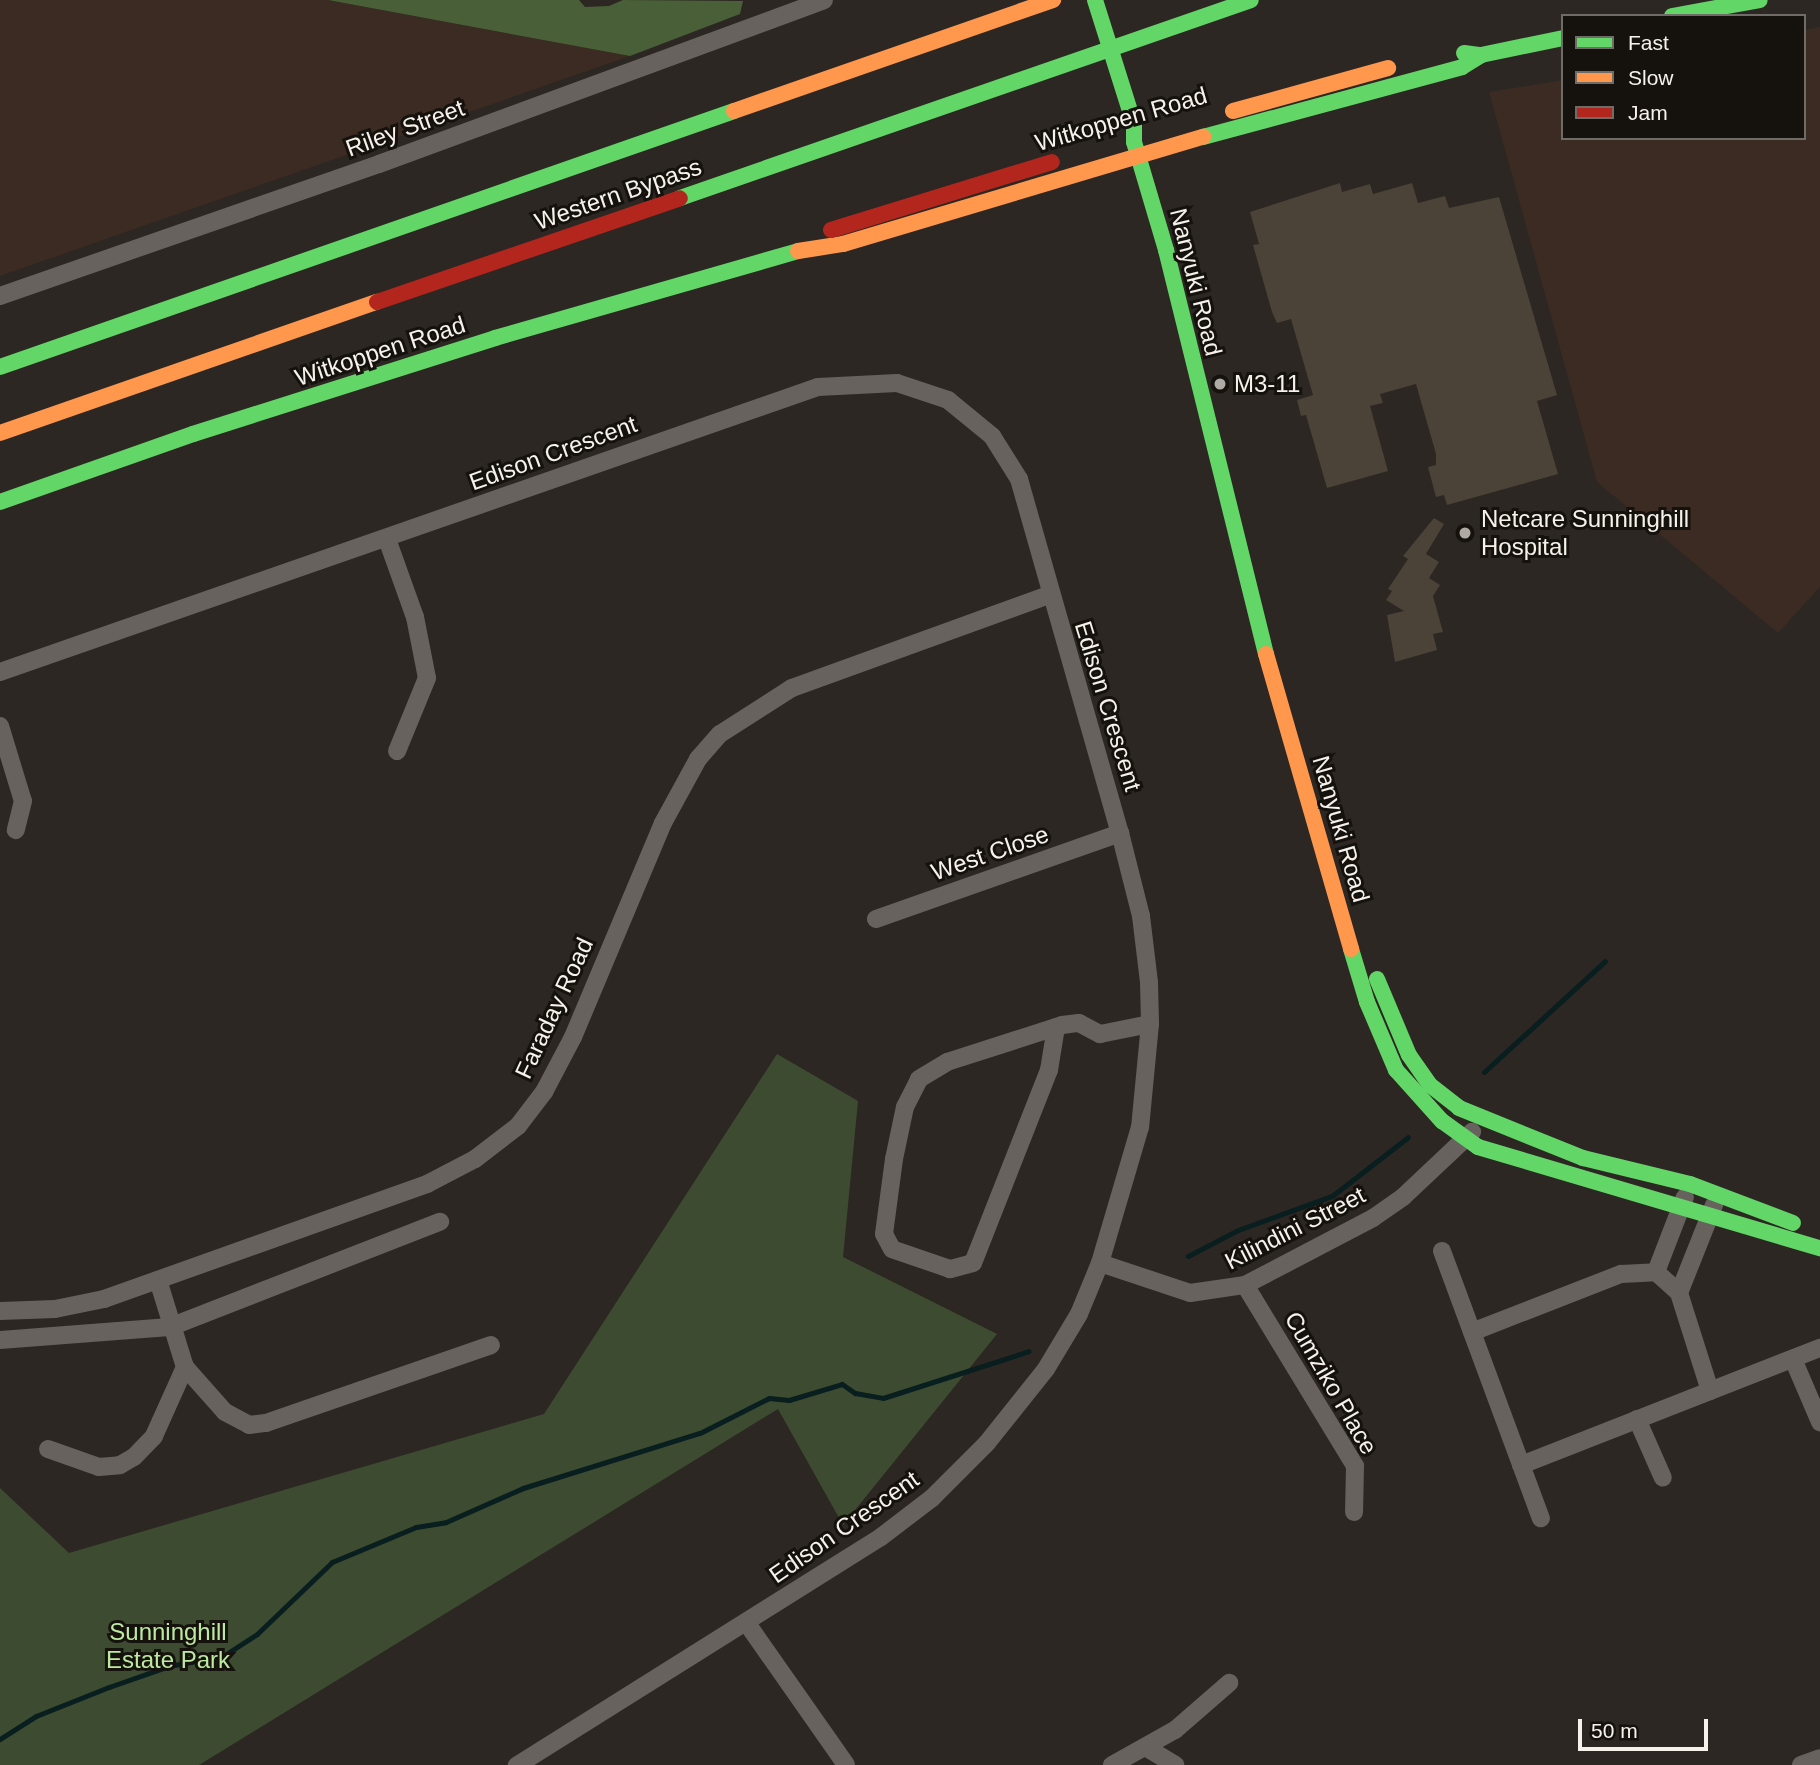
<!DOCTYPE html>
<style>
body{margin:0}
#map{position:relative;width:1820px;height:1765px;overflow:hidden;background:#2c2722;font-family:Helvetica,sans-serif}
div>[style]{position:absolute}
.commercial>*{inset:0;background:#3b2b23}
.green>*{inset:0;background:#3d4c31}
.forest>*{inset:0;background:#495f37}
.stream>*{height:5px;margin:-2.5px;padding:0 2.5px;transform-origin:2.5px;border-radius:2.5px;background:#081e1f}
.building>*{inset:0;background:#4b4238}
.street>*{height:18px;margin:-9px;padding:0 9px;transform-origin:9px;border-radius:9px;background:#67625e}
.fast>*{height:16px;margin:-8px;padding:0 8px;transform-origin:8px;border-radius:8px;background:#63d668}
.slow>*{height:16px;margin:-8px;padding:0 8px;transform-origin:8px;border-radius:8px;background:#ff974d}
.jam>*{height:16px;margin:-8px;padding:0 8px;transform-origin:8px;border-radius:8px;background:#b3261e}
.dots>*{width:19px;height:19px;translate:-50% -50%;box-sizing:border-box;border:4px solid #15110d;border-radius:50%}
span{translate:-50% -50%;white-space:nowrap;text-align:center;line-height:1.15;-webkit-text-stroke:6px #15110d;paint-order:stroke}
.street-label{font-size:24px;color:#f7f1eb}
.poi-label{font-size:24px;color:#f7f1eb}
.left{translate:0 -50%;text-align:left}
.park-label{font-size:24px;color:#bce89f}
.legend{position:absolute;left:1561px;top:14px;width:245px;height:126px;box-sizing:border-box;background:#15110d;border:2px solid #6f6b66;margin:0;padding:9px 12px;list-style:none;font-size:21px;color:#f7f1eb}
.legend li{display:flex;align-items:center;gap:14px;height:35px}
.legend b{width:35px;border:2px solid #6f6b66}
.scale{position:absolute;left:1578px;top:1719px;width:130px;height:32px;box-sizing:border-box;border:4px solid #f7f1eb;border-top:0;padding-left:9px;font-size:21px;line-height:24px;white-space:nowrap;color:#f7f1eb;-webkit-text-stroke:5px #15110d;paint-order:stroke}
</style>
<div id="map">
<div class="commercial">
<i style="clip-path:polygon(0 0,328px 0,630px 56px,0 276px)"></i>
<i style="clip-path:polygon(1820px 27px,1820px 587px,1778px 633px,1597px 482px,1489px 92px,1563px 80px,1563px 138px,1804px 138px,1804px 30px)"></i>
</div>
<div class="green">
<i style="clip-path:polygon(777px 1054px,858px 1101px,843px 1257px,997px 1334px,843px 1525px,778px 1409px,199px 1765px,0 1765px,0 1488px,69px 1553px,544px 1414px)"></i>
</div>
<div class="forest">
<i style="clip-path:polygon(328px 0,579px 0,585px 7px,609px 6px,623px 0,743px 1px,740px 14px,630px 56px)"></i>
</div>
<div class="stream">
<i style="left:1484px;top:1072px;width:164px;rotate:-42.5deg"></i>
<i style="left:1188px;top:1256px;width:56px;rotate:-27.5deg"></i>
<i style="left:1238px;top:1230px;width:100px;rotate:-19.9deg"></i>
<i style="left:1332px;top:1196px;width:96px;rotate:-37.8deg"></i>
<i style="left:0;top:1739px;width:43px;rotate:-32.6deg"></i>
<i style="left:36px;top:1716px;width:79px;rotate:-21.7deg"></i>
<i style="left:109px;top:1687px;width:64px;rotate:-19.3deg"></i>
<i style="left:169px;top:1666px;width:55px;rotate:-10.5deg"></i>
<i style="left:223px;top:1656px;width:40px;rotate:-32.9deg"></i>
<i style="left:257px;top:1634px;width:104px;rotate:-43.8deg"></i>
<i style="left:332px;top:1562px;width:91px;rotate:-22.6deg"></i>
<i style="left:416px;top:1527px;width:30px;rotate:-9deg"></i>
<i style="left:446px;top:1522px;width:84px;rotate:-23.8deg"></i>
<i style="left:523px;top:1488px;width:185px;rotate:-17.3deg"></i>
<i style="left:700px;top:1433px;width:77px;rotate:-26.9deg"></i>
<i style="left:769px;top:1398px;width:20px;rotate:6deg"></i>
<i style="left:789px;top:1400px;width:55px;rotate:-16.8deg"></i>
<i style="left:842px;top:1384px;width:16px;rotate:35deg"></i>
<i style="left:855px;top:1393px;width:28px;rotate:10deg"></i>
<i style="left:883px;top:1398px;width:153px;rotate:-17.8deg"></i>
</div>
<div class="building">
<i style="clip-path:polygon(1340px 183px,1342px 192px,1370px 184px,1373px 194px,1412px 183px,1418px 203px,1445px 196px,1449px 208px,1499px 197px,1557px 395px,1537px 401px,1558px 474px,1447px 505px,1444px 495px,1436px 497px,1428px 467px,1436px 465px,1436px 454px,1416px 384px,1380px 394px,1383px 403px,1370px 406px,1388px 471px,1327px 488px,1306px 415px,1301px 416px,1297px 400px,1313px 395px,1291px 319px,1277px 323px,1272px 312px,1253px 245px,1259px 244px,1250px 212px)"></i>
<i style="clip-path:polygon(1434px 518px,1444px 524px,1426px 554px,1439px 562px,1429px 578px,1440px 585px,1433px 596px,1443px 632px,1433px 634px,1437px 650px,1395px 662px,1387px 615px,1404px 611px,1386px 600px,1392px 591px,1388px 589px,1408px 559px,1403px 556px)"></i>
</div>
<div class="street">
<i style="left:0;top:296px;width:401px;rotate:-19.2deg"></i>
<i style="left:379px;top:164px;width:474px;rotate:-20.2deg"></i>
<i style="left:387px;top:539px;width:83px;rotate:70.3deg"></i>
<i style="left:415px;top:617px;width:62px;rotate:78.9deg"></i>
<i style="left:427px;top:678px;width:79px;rotate:112.3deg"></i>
<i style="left:0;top:672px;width:866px;rotate:-19.21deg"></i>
<i style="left:818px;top:387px;width:79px;rotate:-2.9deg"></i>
<i style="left:897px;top:383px;width:54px;rotate:18.4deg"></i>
<i style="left:948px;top:400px;width:57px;rotate:39.3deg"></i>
<i style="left:992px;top:436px;width:51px;rotate:57.9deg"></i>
<i style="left:1019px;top:479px;width:368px;rotate:74.1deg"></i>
<i style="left:1120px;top:833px;width:86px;rotate:75.8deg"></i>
<i style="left:1141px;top:916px;width:66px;rotate:83.1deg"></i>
<i style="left:1149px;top:982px;width:42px;rotate:88.6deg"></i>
<i style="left:1150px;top:1024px;width:103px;rotate:95.5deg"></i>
<i style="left:1140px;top:1127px;width:142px;rotate:106.4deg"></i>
<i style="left:1100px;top:1263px;width:55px;rotate:112.4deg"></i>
<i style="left:1079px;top:1314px;width:64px;rotate:121deg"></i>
<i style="left:1046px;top:1369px;width:95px;rotate:128.6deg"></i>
<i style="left:987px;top:1443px;width:78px;rotate:135deg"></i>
<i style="left:932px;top:1498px;width:64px;rotate:142.6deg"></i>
<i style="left:881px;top:1537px;width:430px;rotate:147.9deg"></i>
<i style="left:0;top:726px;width:78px;rotate:73deg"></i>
<i style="left:23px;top:801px;width:30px;rotate:104deg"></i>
<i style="left:876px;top:919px;width:259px;rotate:-19.4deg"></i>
<i style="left:1056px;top:1027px;width:44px;rotate:99.2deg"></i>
<i style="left:1049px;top:1070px;width:207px;rotate:111.5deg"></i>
<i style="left:973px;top:1263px;width:24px;rotate:165deg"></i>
<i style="left:950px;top:1269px;width:61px;rotate:-161deg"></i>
<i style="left:892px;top:1249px;width:17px;rotate:-118deg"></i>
<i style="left:884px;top:1234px;width:76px;rotate:-82.4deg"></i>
<i style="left:894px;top:1159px;width:53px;rotate:-78.1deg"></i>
<i style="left:905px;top:1107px;width:31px;rotate:-63deg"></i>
<i style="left:919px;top:1079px;width:33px;rotate:-31deg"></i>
<i style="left:947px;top:1062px;width:121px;rotate:-17.8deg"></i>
<i style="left:1062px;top:1025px;width:17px;rotate:-7deg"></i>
<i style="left:1079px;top:1023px;width:24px;rotate:28deg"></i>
<i style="left:1100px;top:1034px;width:51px;rotate:-11.3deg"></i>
<i style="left:1442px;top:1251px;width:285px;rotate:69.7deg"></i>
<i style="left:1100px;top:1263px;width:95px;rotate:18.4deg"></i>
<i style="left:1190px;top:1293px;width:56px;rotate:-8.3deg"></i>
<i style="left:1245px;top:1285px;width:144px;rotate:-27.6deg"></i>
<i style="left:1373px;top:1218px;width:37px;rotate:-35deg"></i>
<i style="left:1403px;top:1197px;width:95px;rotate:-43.3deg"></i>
<i style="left:1656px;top:1272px;width:80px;rotate:-68.9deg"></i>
<i style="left:158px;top:1280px;width:91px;rotate:72.8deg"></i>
<i style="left:185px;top:1367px;width:60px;rotate:48.4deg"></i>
<i style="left:225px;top:1412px;width:27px;rotate:28deg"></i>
<i style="left:249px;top:1425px;width:17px;rotate:-7deg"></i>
<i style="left:266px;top:1423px;width:238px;rotate:-19.1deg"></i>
<i style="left:1245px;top:1285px;width:212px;rotate:58.7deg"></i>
<i style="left:1355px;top:1466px;width:46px;rotate:91.2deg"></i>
<i style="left:1679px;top:1293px;width:95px;rotate:-68.3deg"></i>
<i style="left:0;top:1311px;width:55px;rotate:-2.1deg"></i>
<i style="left:55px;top:1309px;width:50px;rotate:-11.5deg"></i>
<i style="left:104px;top:1299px;width:343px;rotate:-19.6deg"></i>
<i style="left:427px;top:1184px;width:54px;rotate:-27.5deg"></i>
<i style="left:475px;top:1159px;width:54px;rotate:-37.5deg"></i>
<i style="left:518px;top:1126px;width:43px;rotate:-52.6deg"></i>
<i style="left:544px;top:1092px;width:62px;rotate:-62.2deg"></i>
<i style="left:573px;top:1037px;width:232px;rotate:-67.2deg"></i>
<i style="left:663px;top:823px;width:73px;rotate:-61.3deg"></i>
<i style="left:698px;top:759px;width:33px;rotate:-49deg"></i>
<i style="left:720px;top:734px;width:85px;rotate:-32.6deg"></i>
<i style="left:792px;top:688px;width:273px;rotate:-19.9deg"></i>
<i style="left:1472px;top:1332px;width:160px;rotate:-21.3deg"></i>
<i style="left:1621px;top:1274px;width:35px;rotate:-3deg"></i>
<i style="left:1656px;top:1272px;width:31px;rotate:42deg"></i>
<i style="left:1679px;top:1293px;width:103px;rotate:72.4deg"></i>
<i style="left:0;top:1340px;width:170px;rotate:-4.4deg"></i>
<i style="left:170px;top:1327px;width:290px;rotate:-21.3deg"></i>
<i style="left:1793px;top:1359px;width:69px;rotate:66.8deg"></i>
<i style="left:1637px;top:1419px;width:64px;rotate:66.2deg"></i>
<i style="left:48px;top:1449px;width:54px;rotate:19.4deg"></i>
<i style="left:99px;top:1467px;width:21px;rotate:-5deg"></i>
<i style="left:120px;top:1465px;width:16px;rotate:-30deg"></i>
<i style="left:134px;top:1457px;width:29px;rotate:-46deg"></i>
<i style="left:154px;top:1436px;width:76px;rotate:-65.8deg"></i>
<i style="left:1521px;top:1465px;width:321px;rotate:-21.4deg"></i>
<i style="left:746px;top:1622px;width:174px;rotate:55deg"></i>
<i style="left:1147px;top:1748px;width:33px;rotate:31deg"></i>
<i style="left:1112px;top:1765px;width:72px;rotate:-29.1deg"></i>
<i style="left:1175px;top:1730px;width:72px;rotate:-41deg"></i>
<i style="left:1801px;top:1765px;width:20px;rotate:-20deg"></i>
</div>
<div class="fast">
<i style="left:1095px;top:0;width:130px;rotate:72.5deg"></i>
<i style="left:1134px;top:124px;width:18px;rotate:90deg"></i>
<i style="left:1134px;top:142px;width:113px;rotate:73.5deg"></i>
<i style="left:1166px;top:250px;width:416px;rotate:76.1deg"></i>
<i style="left:1672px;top:16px;width:89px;rotate:-10.3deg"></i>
<i style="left:1464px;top:53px;width:17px;rotate:7deg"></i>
<i style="left:1481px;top:55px;width:84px;rotate:-11.7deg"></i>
<i style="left:1203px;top:137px;width:268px;rotate:-15.1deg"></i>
<i style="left:1462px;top:67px;width:22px;rotate:-32deg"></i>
<i style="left:680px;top:198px;width:604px;rotate:-19.12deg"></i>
<i style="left:0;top:367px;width:777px;rotate:-19.23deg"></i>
<i style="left:0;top:502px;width:205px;rotate:-19.4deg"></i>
<i style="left:193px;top:434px;width:317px;rotate:-17.6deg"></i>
<i style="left:495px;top:338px;width:315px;rotate:-16deg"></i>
<i style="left:1351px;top:949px;width:55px;rotate:73.2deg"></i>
<i style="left:1367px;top:1002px;width:74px;rotate:66.9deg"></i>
<i style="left:1396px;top:1070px;width:69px;rotate:48deg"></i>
<i style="left:1442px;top:1121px;width:44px;rotate:35.8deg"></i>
<i style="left:1478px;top:1147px;width:357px;rotate:16.5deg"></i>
<i style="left:1377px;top:979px;width:82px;rotate:67.2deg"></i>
<i style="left:1409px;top:1055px;width:37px;rotate:55deg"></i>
<i style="left:1430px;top:1085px;width:37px;rotate:38deg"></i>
<i style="left:1459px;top:1108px;width:134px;rotate:22deg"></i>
<i style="left:1583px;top:1158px;width:110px;rotate:13.7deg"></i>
<i style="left:1690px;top:1184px;width:110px;rotate:20.7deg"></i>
</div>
<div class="slow">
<i style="left:734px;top:111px;width:338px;rotate:-19.2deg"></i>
<i style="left:1233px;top:111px;width:161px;rotate:-15.5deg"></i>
<i style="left:798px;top:251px;width:46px;rotate:-8.8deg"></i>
<i style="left:843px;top:244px;width:376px;rotate:-16.6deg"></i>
<i style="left:0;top:433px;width:399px;rotate:-19.2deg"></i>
<i style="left:1266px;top:654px;width:307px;rotate:73.9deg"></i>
</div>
<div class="jam">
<i style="left:831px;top:230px;width:231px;rotate:-17.1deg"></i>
<i style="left:377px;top:302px;width:320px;rotate:-18.9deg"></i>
</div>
<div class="dots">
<i style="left:1220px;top:384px;background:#b0aaa5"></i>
<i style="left:1465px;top:533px;background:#b0aaa5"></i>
</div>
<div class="street-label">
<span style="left:1121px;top:119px;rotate:-16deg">Witkoppen Road</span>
<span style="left:405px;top:128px;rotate:-20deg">Riley Street</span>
<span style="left:618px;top:194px;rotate:-19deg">Western Bypass</span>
<span style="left:1196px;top:282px;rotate:76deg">Nanyuki Road</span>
<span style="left:380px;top:351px;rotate:-18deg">Witkoppen Road</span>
<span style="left:553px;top:453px;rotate:-20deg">Edison Crescent</span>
<span style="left:1108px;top:706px;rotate:73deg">Edison Crescent</span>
<span style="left:1341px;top:829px;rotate:74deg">Nanyuki Road</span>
<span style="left:990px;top:853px;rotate:-19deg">West Close</span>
<span style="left:554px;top:1008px;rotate:-65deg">Faraday Road</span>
<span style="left:1295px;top:1228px;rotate:-27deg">Kilindini Street</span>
<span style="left:1331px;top:1383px;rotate:60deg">Cumziko Place</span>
<span style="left:844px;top:1527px;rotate:-35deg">Edison Crescent</span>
</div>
<div class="poi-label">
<span class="left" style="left:1234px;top:384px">M3-11</span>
<span class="left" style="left:1481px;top:533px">Netcare Sunninghill<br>Hospital</span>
</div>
<div class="park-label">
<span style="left:168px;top:1646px">Sunninghill<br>Estate Park</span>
</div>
<ul class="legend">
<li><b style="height:9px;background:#63d668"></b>Fast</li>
<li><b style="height:9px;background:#ff974d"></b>Slow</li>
<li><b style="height:9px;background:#b3261e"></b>Jam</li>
</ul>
<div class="scale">50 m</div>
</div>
